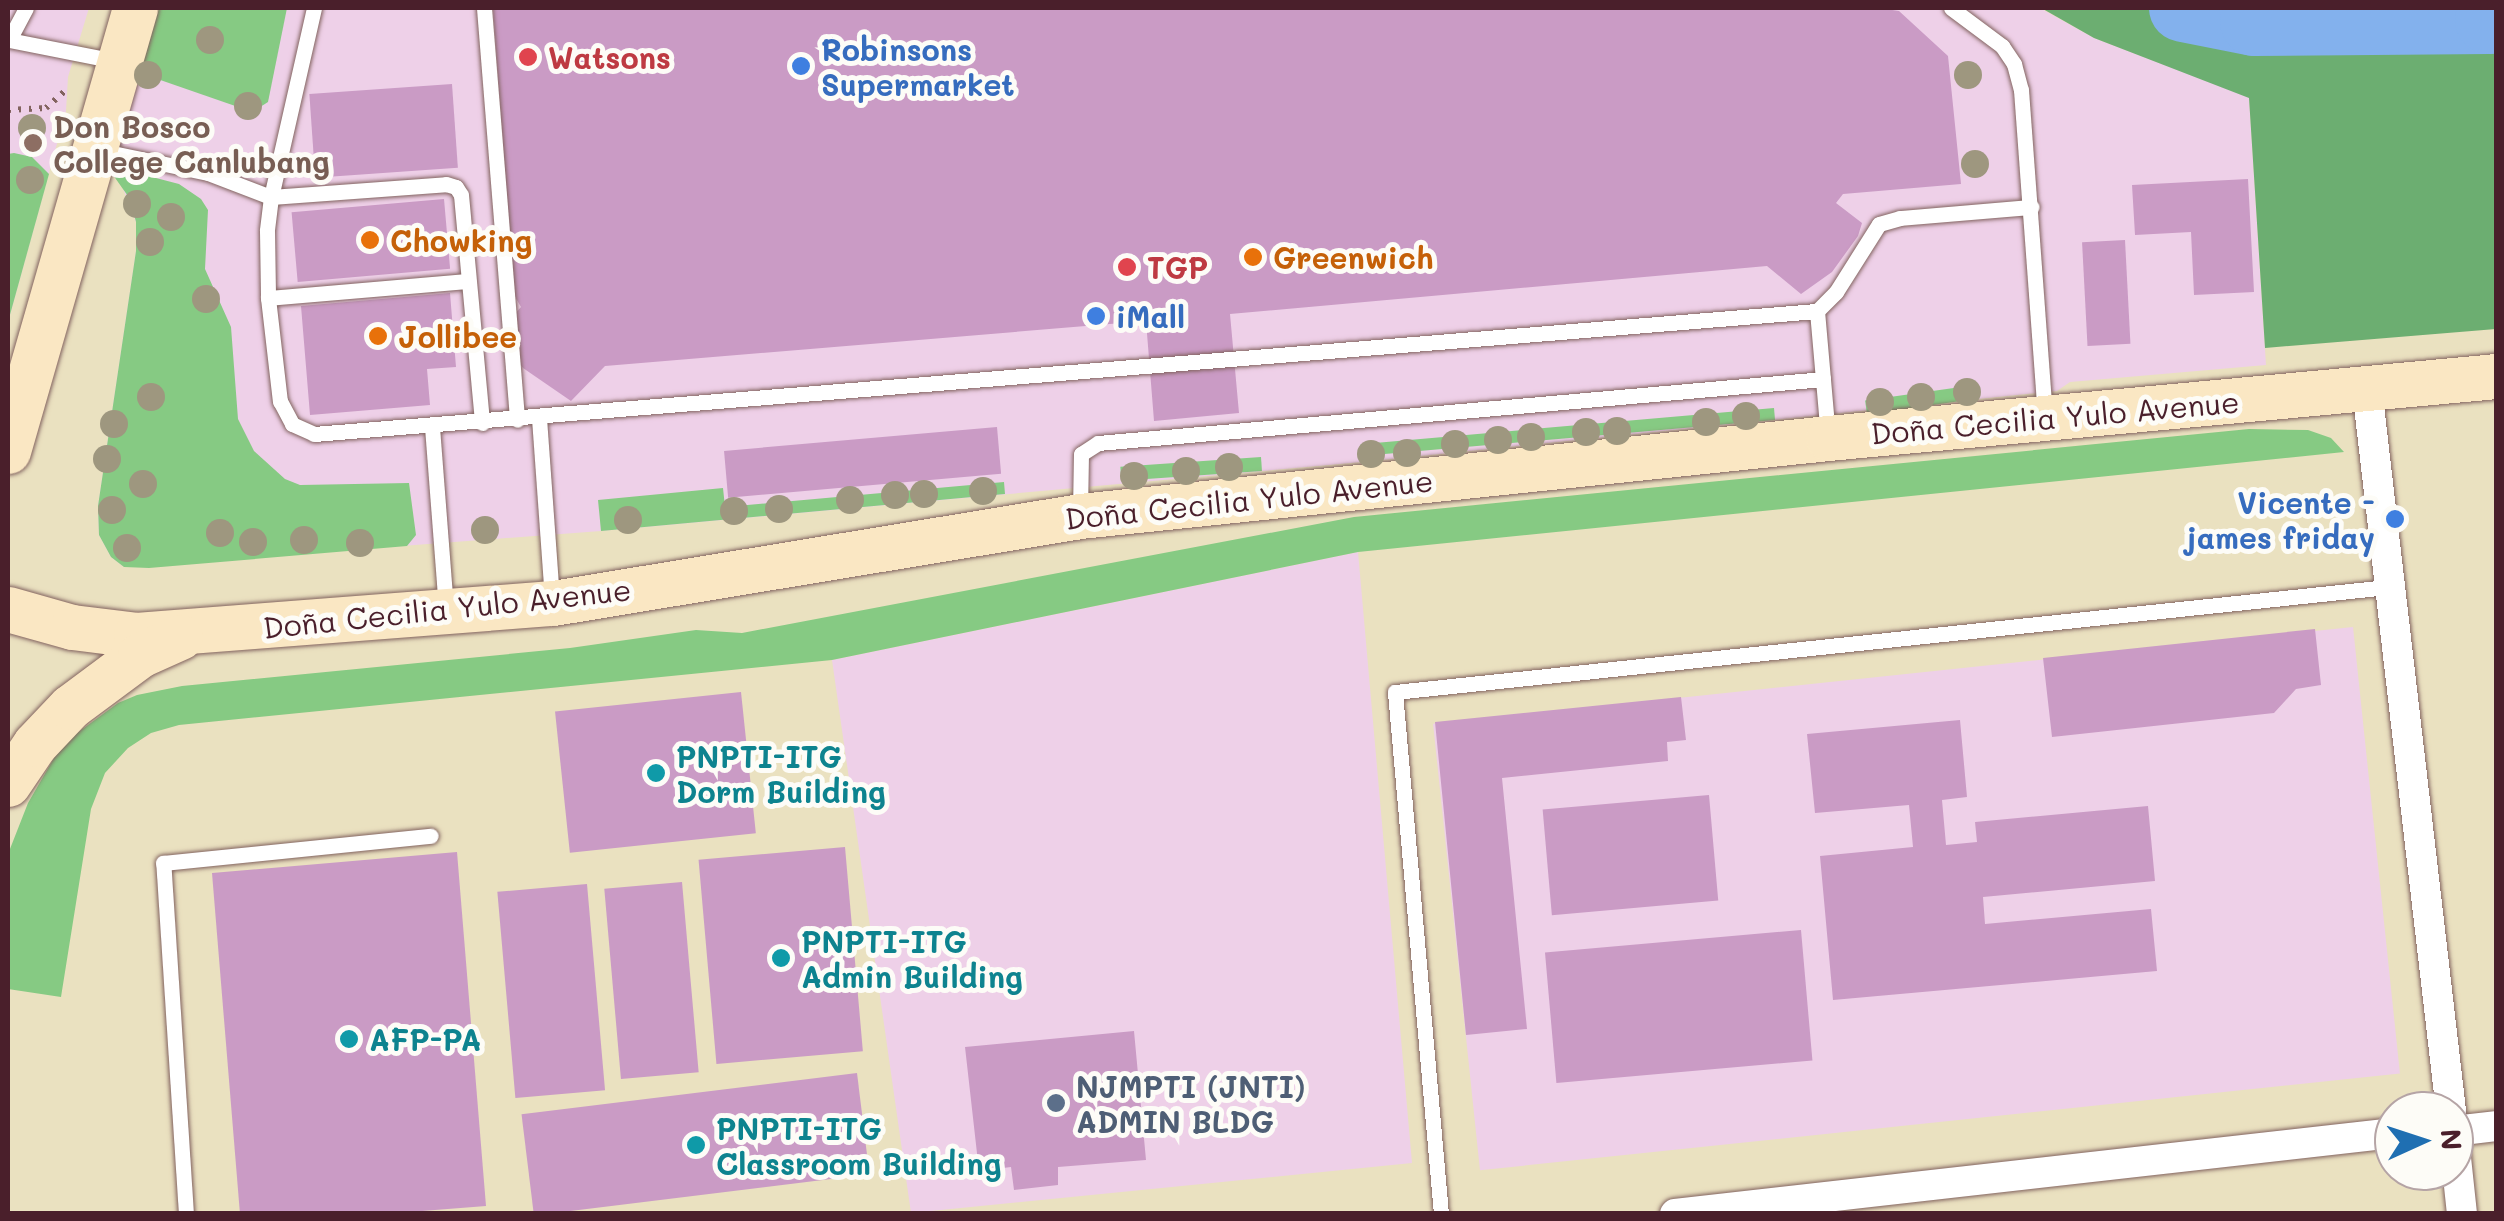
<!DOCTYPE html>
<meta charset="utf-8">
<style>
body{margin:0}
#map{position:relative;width:2504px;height:1221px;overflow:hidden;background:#eae1c0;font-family:Mali,sans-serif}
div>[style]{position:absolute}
.built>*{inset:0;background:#eed0e8;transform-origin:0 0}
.green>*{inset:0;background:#86ca83;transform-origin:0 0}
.forest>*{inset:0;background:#6cae71}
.river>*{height:68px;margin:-34px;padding:0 34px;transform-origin:34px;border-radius:34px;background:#83b1ed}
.building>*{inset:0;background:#ca9bc5;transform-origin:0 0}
.path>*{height:6px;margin-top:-3px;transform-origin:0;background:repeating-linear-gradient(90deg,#82635f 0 2.5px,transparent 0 10.5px)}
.roads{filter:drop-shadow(0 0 2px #82635f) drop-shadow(0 0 2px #82635f)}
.lane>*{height:15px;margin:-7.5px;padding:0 7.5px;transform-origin:7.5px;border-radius:7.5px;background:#fff}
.street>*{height:30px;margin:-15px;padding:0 15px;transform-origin:15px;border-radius:15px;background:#fff}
.secondary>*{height:45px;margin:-22.5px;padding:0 22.5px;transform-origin:22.5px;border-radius:22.5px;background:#fae7c3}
.trees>*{width:28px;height:28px;margin:-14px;border-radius:50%;background:#9e977f}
.dots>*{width:28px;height:28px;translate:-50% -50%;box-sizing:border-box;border:5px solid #fdfcf7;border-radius:50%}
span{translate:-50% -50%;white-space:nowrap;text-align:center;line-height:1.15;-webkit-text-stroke:10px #fdfcf7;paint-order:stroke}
.shop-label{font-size:30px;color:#366cbe;font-weight:700}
.left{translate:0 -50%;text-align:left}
.right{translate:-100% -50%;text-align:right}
.health-label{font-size:30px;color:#be3a42;font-weight:700}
.education-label{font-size:30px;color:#785e54;font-weight:700}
.food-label{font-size:30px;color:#c56008;font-weight:700}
.street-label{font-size:30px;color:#4a1f2b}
.culture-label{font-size:30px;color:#0d838f;font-weight:700}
.service-label{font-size:30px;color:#4e5e75;font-weight:700}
.frame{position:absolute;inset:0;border:10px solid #4a1f2b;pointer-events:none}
.north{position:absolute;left:2374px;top:1091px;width:100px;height:100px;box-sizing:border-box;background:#fdfcf7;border:2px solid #b5a4a5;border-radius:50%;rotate:87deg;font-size:28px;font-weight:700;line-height:40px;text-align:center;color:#4a1f2b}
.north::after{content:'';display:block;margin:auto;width:35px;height:45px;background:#1f6fb2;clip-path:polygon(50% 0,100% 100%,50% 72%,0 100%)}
</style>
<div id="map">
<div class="built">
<i style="clip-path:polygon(8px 8px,89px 8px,68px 77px,66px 111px,8px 322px)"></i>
<i style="clip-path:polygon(150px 8px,2040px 8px,2094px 38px,2249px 97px,2266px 365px,2070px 382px,2057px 391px,1362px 462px,601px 531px,124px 567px,111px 557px,99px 535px,98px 506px,136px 251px,136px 222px,120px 181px,105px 169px)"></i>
<i style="clip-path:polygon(1358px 552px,1412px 1163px,911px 1213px,832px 660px)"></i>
<i style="left:2353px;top:627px;width:449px;height:925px;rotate:84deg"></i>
</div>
<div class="green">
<i style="clip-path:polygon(150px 8px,287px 8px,268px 102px,257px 109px,241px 108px,143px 74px,138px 66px)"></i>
<i style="clip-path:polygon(14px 153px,32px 157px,49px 174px,8px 322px,8px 154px)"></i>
<i style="clip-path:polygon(106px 165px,179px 184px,201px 199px,208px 210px,205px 269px,231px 327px,238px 419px,254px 451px,285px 479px,300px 485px,409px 483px,416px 535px,407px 546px,149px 568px,124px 567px,111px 557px,99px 535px,98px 506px,136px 251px,136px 222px,130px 199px)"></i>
<i style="left:1975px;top:385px;width:14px;height:111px;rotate:82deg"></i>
<i style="left:1774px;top:408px;width:12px;height:415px;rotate:85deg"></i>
<i style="clip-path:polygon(2249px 429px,2308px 430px,2331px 438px,2344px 452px,1358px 552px,832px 660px,179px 725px,151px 733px,128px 748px,105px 773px,91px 809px,61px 997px,8px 989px,8px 854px,28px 803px,54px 758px,73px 736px,118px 703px,137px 695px,182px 686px,570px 648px,696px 630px,742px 633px,1354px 517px)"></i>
<i style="left:1261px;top:457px;width:14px;height:141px;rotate:86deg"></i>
<i style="clip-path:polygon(1004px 482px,1005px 494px,601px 531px,598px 500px,723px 488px,725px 507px)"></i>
</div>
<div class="forest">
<i style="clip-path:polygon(2496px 8px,2496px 329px,2265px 348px,2249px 98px,2094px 38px,2043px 9px)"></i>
</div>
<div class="river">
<i style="left:2183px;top:8px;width:72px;rotate:11.2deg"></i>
<i style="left:2254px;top:22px;width:235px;rotate:-0.5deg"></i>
<i style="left:2489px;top:20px;width:8px;rotate:-30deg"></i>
</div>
<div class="building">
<i style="clip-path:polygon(493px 8px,1879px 8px,1899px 11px,1948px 56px,1961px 184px,1843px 194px,1836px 203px,1862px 223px,1858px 236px,1832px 272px,1801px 294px,1767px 266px,1230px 314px,1239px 413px,1154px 421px,1146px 321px,605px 366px,571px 401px,523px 368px,497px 334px,521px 307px,514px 295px)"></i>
<i style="left:452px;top:84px;width:84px;height:143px;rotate:86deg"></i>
<i style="clip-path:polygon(2248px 179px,2254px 292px,2194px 295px,2191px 232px,2135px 235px,2132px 185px)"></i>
<i style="left:444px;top:199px;width:70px;height:153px;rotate:85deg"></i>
<i style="left:2125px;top:240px;width:104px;height:43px;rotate:87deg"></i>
<i style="clip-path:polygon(450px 293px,456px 367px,427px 369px,430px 405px,310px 415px,301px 306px)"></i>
<i style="left:997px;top:427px;width:47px;height:274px;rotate:85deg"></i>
<i style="clip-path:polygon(2315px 629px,2321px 685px,2296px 689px,2274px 713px,2052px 737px,2043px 658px)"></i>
<i style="left:741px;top:692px;width:142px;height:187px;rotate:84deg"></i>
<i style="clip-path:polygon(1681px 697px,1686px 740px,1667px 742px,1668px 761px,1502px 778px,1527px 1029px,1466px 1035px,1435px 722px)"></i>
<i style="clip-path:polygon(1960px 720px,1967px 797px,1942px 800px,1946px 845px,1977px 842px,1975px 822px,2148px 806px,2155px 881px,1983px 897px,1985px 924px,2151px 909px,2157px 971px,1833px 1000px,1820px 856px,1913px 847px,1909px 805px,1815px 813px,1807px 734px)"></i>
<i style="left:1709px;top:795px;width:106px;height:167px;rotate:85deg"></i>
<i style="left:845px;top:847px;width:205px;height:147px;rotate:85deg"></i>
<i style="clip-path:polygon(457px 852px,486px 1206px,384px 1214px,240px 1214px,212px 873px)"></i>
<i style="left:682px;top:882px;width:191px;height:78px;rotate:85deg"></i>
<i style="left:587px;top:884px;width:207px;height:90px;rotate:85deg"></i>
<i style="left:1801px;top:930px;width:131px;height:257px;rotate:85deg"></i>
<i style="clip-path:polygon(1134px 1031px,1146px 1160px,1058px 1167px,1058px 1185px,1014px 1190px,1011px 1167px,979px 1171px,965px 1047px)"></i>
<i style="left:857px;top:1073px;width:102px;height:338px;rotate:83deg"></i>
</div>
<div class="path">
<i style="left:8px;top:110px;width:38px;rotate:-3deg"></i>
<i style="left:46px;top:108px;width:31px;rotate:-42deg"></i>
</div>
<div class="roads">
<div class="lane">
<i style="left:26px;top:8px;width:36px;rotate:118deg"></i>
<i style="left:9px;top:40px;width:108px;rotate:11.2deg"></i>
<i style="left:314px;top:8px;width:194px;rotate:102.8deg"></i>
<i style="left:271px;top:197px;width:34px;rotate:97deg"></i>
<i style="left:267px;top:231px;width:67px;rotate:89.1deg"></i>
<i style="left:268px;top:298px;width:104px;rotate:83.4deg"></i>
<i style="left:280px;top:401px;width:26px;rotate:62deg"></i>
<i style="left:292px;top:424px;width:24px;rotate:24deg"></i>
<i style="left:314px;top:434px;width:1508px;rotate:-4.68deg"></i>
<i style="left:1817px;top:311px;width:27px;rotate:-45deg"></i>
<i style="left:1836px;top:292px;width:80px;rotate:-57.7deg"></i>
<i style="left:1879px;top:224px;width:22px;rotate:-16deg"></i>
<i style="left:1900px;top:218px;width:132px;rotate:-4.8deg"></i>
<i style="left:484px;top:8px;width:413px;rotate:85.4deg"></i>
<i style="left:1951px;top:8px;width:64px;rotate:36.7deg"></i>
<i style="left:2002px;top:46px;width:22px;rotate:56deg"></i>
<i style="left:2014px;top:64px;width:27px;rotate:75deg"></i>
<i style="left:2021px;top:90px;width:324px;rotate:85.8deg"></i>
<i style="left:98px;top:150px;width:112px;rotate:11.8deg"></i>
<i style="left:208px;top:173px;width:67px;rotate:20.9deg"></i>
<i style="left:271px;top:197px;width:175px;rotate:-4.2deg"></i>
<i style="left:446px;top:184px;width:10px;rotate:17deg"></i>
<i style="left:456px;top:187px;width:9px;rotate:58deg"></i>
<i style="left:461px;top:195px;width:229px;rotate:84.7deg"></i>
<i style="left:268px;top:298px;width:201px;rotate:-4.9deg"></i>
<i style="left:1817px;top:311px;width:125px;rotate:85deg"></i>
<i style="left:539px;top:418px;width:181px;rotate:85.9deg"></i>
<i style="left:432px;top:427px;width:182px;rotate:85.6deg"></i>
<i style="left:1080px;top:511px;width:57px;rotate:-89deg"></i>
<i style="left:1081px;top:454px;width:20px;rotate:-33deg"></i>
<i style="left:1098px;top:443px;width:728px;rotate:-5.04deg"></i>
<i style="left:186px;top:1214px;width:352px;rotate:-93.7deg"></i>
<i style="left:163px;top:863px;width:269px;rotate:-5.8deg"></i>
<i style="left:1441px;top:1214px;width:524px;rotate:-95.04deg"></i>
<i style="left:1395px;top:692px;width:998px;rotate:-6.04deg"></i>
</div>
<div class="street">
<i style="left:2367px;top:389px;width:727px;rotate:83.36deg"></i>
<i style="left:2454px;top:1131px;width:42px;rotate:-6.8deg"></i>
<i style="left:2454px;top:1139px;width:75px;rotate:83.9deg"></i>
<i style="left:1675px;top:1214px;width:724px;rotate:-6.43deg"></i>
</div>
<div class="secondary">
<i style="left:8px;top:451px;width:461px;rotate:-74deg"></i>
<i style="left:8px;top:609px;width:66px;rotate:15.7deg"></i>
<i style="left:72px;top:627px;width:64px;rotate:7.1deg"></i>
<i style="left:136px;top:635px;width:418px;rotate:-4.4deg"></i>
<i style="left:553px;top:603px;width:534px;rotate:-9.37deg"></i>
<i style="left:1080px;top:516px;width:752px;rotate:-5.95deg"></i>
<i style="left:1828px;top:438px;width:671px;rotate:-5.3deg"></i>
<i style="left:8px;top:784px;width:48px;rotate:-56deg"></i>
<i style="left:35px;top:744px;width:51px;rotate:-46.6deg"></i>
<i style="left:70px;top:707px;width:87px;rotate:-36.6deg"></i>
<i style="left:140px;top:655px;width:44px;rotate:-24.2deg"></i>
</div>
</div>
<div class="trees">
<i style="left:210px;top:40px"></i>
<i style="left:148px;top:75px"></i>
<i style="left:1968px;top:75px"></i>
<i style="left:248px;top:106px"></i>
<i style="left:32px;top:128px"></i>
<i style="left:1975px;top:164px"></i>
<i style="left:30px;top:180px"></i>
<i style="left:137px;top:204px"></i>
<i style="left:171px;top:217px"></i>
<i style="left:150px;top:242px"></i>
<i style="left:206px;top:299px"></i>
<i style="left:1967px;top:392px"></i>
<i style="left:151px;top:397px"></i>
<i style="left:1921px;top:397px"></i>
<i style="left:1880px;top:402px"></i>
<i style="left:1746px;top:416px"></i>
<i style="left:1706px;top:422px"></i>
<i style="left:114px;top:424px"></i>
<i style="left:1617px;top:431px"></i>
<i style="left:1586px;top:432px"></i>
<i style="left:1531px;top:437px"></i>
<i style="left:1498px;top:440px"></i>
<i style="left:1455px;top:444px"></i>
<i style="left:1407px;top:453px"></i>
<i style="left:1371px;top:454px"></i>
<i style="left:107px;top:459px"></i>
<i style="left:1229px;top:467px"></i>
<i style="left:1186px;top:471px"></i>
<i style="left:1134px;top:476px"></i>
<i style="left:143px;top:484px"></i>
<i style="left:983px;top:491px"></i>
<i style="left:924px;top:494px"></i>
<i style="left:895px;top:495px"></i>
<i style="left:850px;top:500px"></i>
<i style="left:779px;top:509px"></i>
<i style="left:112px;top:510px"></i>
<i style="left:734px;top:511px"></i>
<i style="left:628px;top:520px"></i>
<i style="left:485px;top:530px"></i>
<i style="left:220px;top:533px"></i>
<i style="left:304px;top:540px"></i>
<i style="left:253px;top:542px"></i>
<i style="left:360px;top:543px"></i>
<i style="left:127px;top:548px"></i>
</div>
<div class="dots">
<i style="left:528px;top:57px;background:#e0444e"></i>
<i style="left:801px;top:66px;background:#3f7fe0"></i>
<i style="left:33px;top:143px;background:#8d6e63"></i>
<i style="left:370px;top:240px;background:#e8710a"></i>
<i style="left:1253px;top:257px;background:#e8710a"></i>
<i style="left:1127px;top:267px;background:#e0444e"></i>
<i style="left:1096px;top:316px;background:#3f7fe0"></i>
<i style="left:378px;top:336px;background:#e8710a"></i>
<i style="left:2395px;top:519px;background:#3f7fe0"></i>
<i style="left:656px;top:773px;background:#0f9aa8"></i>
<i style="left:781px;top:958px;background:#0f9aa8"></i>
<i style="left:349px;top:1039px;background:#0f9aa8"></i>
<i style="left:1056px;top:1103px;background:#5c6f8a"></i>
<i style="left:696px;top:1145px;background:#0f9aa8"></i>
</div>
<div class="shop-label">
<span class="left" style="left:821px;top:66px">Robinsons<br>Supermarket</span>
<span class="left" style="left:1116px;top:316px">iMall</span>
<span class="right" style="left:2375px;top:519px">Vicente -<br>james friday</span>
</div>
<div class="health-label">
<span class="left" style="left:548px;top:57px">Watsons</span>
<span class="left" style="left:1147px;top:267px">TGP</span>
</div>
<div class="education-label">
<span class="left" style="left:53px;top:143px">Don Bosco<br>College Canlubang</span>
</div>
<div class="food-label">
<span class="left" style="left:390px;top:240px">Chowking</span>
<span class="left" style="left:1273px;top:257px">Greenwich</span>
<span class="left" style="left:398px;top:336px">Jollibee</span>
</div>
<div class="street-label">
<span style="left:2055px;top:417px;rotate:-5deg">Doña Cecilia Yulo Avenue</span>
<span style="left:1249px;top:499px;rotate:-6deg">Doña Cecilia Yulo Avenue</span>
<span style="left:447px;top:608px;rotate:-6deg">Doña Cecilia Yulo Avenue</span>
</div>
<div class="culture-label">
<span class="left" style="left:676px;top:773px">PNPTI-ITG<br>Dorm Building</span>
<span class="left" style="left:801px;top:958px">PNPTI-ITG<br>Admin Building</span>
<span class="left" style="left:369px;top:1039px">AFP-PA</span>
<span class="left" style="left:716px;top:1145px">PNPTI-ITG<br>Classroom Building</span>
</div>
<div class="service-label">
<span class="left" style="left:1076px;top:1103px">NJMPTI (JNTI)<br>ADMIN BLDG</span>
</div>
<div class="frame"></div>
<div class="north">N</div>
</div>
